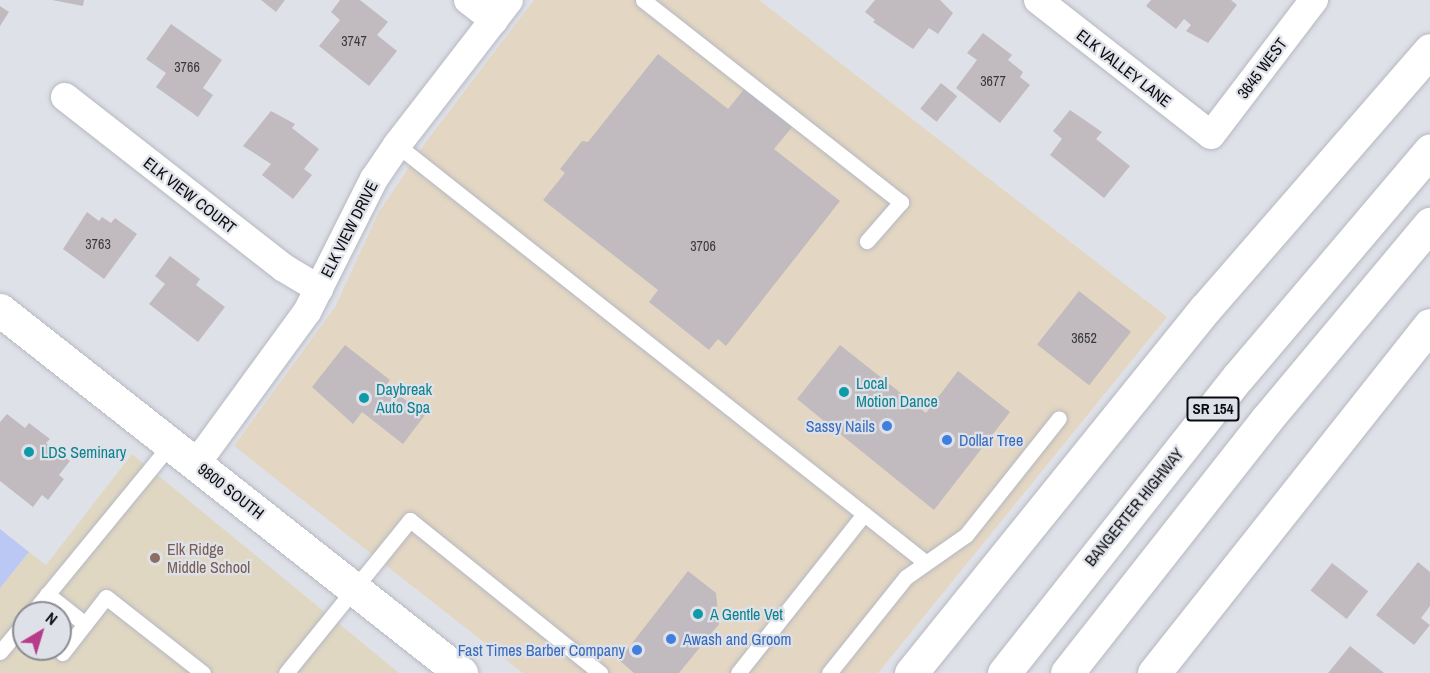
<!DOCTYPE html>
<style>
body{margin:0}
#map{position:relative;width:1430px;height:673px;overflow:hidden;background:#dfe1e9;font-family:"Archivo Narrow",sans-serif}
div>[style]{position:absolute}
.commercial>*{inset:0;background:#e3d6c2}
.education>*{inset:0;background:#e0d7c2}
.green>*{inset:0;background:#bbc8f3}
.building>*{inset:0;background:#c1bbc0;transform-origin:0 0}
.roads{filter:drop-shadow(0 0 2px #b6b8c0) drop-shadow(0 0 2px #b6b8c0)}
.lane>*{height:15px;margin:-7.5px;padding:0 7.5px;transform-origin:7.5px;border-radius:7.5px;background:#fff}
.street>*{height:28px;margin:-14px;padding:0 14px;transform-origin:14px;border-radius:14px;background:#fff}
.secondary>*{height:33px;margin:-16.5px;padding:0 16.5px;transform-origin:16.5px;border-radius:16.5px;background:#fff}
.highway>*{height:33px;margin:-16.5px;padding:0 16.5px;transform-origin:16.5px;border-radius:16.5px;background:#fff}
.dots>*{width:16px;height:16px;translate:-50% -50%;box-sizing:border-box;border:3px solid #dfe1e9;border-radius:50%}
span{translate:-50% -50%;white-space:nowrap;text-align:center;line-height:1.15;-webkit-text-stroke:4.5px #dfe1e9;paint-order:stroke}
.number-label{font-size:14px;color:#38383a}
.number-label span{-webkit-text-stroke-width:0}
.shield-label span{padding:2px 4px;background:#dfe1e9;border:2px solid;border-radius:4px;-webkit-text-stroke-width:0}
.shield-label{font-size:15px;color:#0b0c0e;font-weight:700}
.street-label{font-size:16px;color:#0b0c0e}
.culture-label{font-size:16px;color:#0d838f}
.left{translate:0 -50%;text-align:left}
.shop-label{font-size:16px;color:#366cbe}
.right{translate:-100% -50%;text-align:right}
.education-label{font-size:16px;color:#785e54}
.north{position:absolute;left:12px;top:601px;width:60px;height:60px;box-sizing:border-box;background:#dfe1e9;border:2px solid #8a8c91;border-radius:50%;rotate:38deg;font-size:16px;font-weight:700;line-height:24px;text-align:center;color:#0b0c0e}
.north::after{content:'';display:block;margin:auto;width:21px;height:27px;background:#b83b89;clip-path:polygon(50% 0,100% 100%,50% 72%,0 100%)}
</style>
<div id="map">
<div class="commercial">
<i style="clip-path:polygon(534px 0,759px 0,1167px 317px,878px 673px,523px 673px,234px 446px,335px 307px,379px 212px,426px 142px)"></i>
</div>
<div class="education">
<i style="clip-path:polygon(evenodd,132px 454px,399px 673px,0 673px,0 588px,29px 552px,46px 565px,132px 454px,24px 613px,60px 613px,60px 649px,24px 649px,24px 613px)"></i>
</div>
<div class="green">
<i style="clip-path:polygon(0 529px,29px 552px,0 588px)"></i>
</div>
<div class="building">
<i style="clip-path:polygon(52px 0,84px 0,83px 6px)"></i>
<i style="clip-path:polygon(261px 0,285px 0,276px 12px)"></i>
<i style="clip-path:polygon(340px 0,360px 0,388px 22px,377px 35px,397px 51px,369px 86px,319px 46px,340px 20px,331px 12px)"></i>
<i style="clip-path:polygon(875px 0,940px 0,953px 13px,938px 34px,929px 28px,913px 49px,873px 22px,875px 20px,865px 12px)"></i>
<i style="clip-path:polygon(1151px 0,1231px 0,1237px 5px,1208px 43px,1186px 31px,1191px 25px,1184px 19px,1176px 29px,1146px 6px)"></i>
<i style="clip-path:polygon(0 6px,9px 12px,0 26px)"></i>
<i style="clip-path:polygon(171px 24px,222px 60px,203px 88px,213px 95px,198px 117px,156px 87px,166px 73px,146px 59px)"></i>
<i style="clip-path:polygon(983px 33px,1012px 55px,1008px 60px,1023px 72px,1020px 77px,1030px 85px,1000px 123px,956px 88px,977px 60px,967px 53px)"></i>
<i style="clip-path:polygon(658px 54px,728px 109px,745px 88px,793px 126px,774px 149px,840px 201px,726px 346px,718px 339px,709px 350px,649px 302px,658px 290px,543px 200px,565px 173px,560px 169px,582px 141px,588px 142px)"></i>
<i style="left:941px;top:83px;width:21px;height:33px;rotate:39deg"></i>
<i style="clip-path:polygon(1070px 110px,1102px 132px,1096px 139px,1130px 166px,1104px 198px,1050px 155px,1062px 139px,1053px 131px)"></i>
<i style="clip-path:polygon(271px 111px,295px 124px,292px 128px,319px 149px,304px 169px,312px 175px,293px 199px,262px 175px,271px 164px,243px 146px)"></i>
<i style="clip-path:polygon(87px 212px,99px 221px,102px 217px,111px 223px,115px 218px,137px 234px,104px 279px,63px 249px)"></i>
<i style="clip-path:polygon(170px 256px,200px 279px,196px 285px,225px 307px,198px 342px,149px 304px,165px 284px,155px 276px)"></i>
<i style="left:1079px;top:291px;width:66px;height:68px;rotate:38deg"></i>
<i style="clip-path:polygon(345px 345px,390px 380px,386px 385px,425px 415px,403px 444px,362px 412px,353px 424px,312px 387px)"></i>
<i style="clip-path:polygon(840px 345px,926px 413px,958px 371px,1010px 412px,934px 510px,797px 399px)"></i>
<i style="clip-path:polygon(7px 414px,25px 428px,29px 423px,50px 439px,46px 443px,70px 461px,59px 475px,64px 479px,48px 500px,42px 495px,33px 507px,0 481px,0 422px)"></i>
<i style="clip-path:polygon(1418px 562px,1430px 572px,1430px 606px,1421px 618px,1430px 625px,1414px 645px,1376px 615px)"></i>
<i style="left:1332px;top:563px;width:46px;height:35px;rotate:38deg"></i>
<i style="clip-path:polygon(688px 571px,716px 593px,719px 624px,679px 673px,634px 673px,619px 660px)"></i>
<i style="clip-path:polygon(1350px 646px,1384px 673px,1328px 673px)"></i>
</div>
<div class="roads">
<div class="lane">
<i style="left:643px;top:0;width:328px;rotate:38.1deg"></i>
<i style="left:901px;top:202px;width:52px;rotate:131.1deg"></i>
<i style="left:397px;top:145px;width:673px;rotate:38.3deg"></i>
<i style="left:47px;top:594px;width:48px;rotate:38.3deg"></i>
<i style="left:85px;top:624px;width:37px;rotate:128deg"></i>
<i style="left:32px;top:613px;width:219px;rotate:-50.6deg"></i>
<i style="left:85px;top:624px;width:34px;rotate:-52deg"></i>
<i style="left:106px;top:597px;width:123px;rotate:38.1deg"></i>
<i style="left:0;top:652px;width:38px;rotate:-50deg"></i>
<i style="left:286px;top:673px;width:197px;rotate:-51deg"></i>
<i style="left:410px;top:520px;width:244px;rotate:38.8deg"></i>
<i style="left:738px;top:673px;width:203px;rotate:-51.6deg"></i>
<i style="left:829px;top:673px;width:123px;rotate:-51.3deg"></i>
<i style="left:906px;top:577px;width:73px;rotate:-35deg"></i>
<i style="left:966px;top:535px;width:149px;rotate:-51.5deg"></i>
</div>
<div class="street">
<i style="left:468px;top:0;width:33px;rotate:38deg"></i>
<i style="left:1038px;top:0;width:219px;rotate:38deg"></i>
<i style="left:1211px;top:135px;width:170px;rotate:-52.7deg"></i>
<i style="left:65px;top:97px;width:278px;rotate:38deg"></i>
<i style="left:284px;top:268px;width:41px;rotate:31deg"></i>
<i style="left:196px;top:464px;width:188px;rotate:-53.9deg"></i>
<i style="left:307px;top:312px;width:149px;rotate:-63.3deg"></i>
<i style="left:374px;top:179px;width:41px;rotate:-55.9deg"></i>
<i style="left:397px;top:145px;width:183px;rotate:-52.3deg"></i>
</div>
<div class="secondary">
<i style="left:0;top:310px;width:587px;rotate:38.22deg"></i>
</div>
<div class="highway">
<i style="left:911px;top:673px;width:468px;rotate:-51.1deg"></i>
<i style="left:1205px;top:309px;width:343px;rotate:-49deg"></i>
<i style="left:1004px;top:673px;width:377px;rotate:-51.7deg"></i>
<i style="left:1238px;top:377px;width:297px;rotate:-49.7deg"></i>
<i style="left:1067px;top:673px;width:322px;rotate:-51.8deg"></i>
<i style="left:1266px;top:420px;width:256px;rotate:-50.1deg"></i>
<i style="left:1154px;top:673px;width:444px;rotate:-51.6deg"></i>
</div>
</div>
<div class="dots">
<i style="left:844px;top:392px;background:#0f9aa8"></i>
<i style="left:364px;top:398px;background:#0f9aa8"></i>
<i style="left:887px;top:426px;background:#3f7fe0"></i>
<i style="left:947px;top:440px;background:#3f7fe0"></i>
<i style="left:29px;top:452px;background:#0f9aa8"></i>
<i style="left:155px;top:558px;background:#8d6e63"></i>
<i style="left:698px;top:614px;background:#0f9aa8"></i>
<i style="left:671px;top:639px;background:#3f7fe0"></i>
<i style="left:637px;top:650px;background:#3f7fe0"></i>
</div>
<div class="number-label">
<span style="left:354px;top:41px">3747</span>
<span style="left:187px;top:67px">3766</span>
<span style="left:993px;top:81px">3677</span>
<span style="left:98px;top:244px">3763</span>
<span style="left:703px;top:246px">3706</span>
<span style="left:1084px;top:338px">3652</span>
</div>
<div class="shield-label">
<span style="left:1213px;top:409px">SR 154</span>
</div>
<div class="street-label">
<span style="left:1124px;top:68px;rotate:38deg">ELK VALLEY LANE</span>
<span style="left:1262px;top:68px;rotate:-53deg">3645 WEST</span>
<span style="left:190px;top:195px;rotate:38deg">ELK VIEW COURT</span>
<span style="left:349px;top:229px;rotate:-63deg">ELK VIEW DRIVE</span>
<span style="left:231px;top:491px;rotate:38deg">9800 SOUTH</span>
<span style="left:1134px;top:507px;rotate:-51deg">BANGERTER HIGHWAY</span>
</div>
<div class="culture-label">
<span class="left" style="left:856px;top:392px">Local<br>Motion Dance</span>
<span class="left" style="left:376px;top:398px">Daybreak<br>Auto Spa</span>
<span class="left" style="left:41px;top:452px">LDS Seminary</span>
<span class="left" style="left:710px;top:614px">A Gentle Vet</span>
</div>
<div class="shop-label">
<span class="right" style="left:875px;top:426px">Sassy Nails</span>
<span class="left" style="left:959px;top:440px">Dollar Tree</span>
<span class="left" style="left:683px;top:639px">Awash and Groom</span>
<span class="right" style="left:625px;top:650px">Fast Times Barber Company</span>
</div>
<div class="education-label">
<span class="left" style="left:167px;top:558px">Elk Ridge<br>Middle School</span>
</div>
<div class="north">N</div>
</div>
